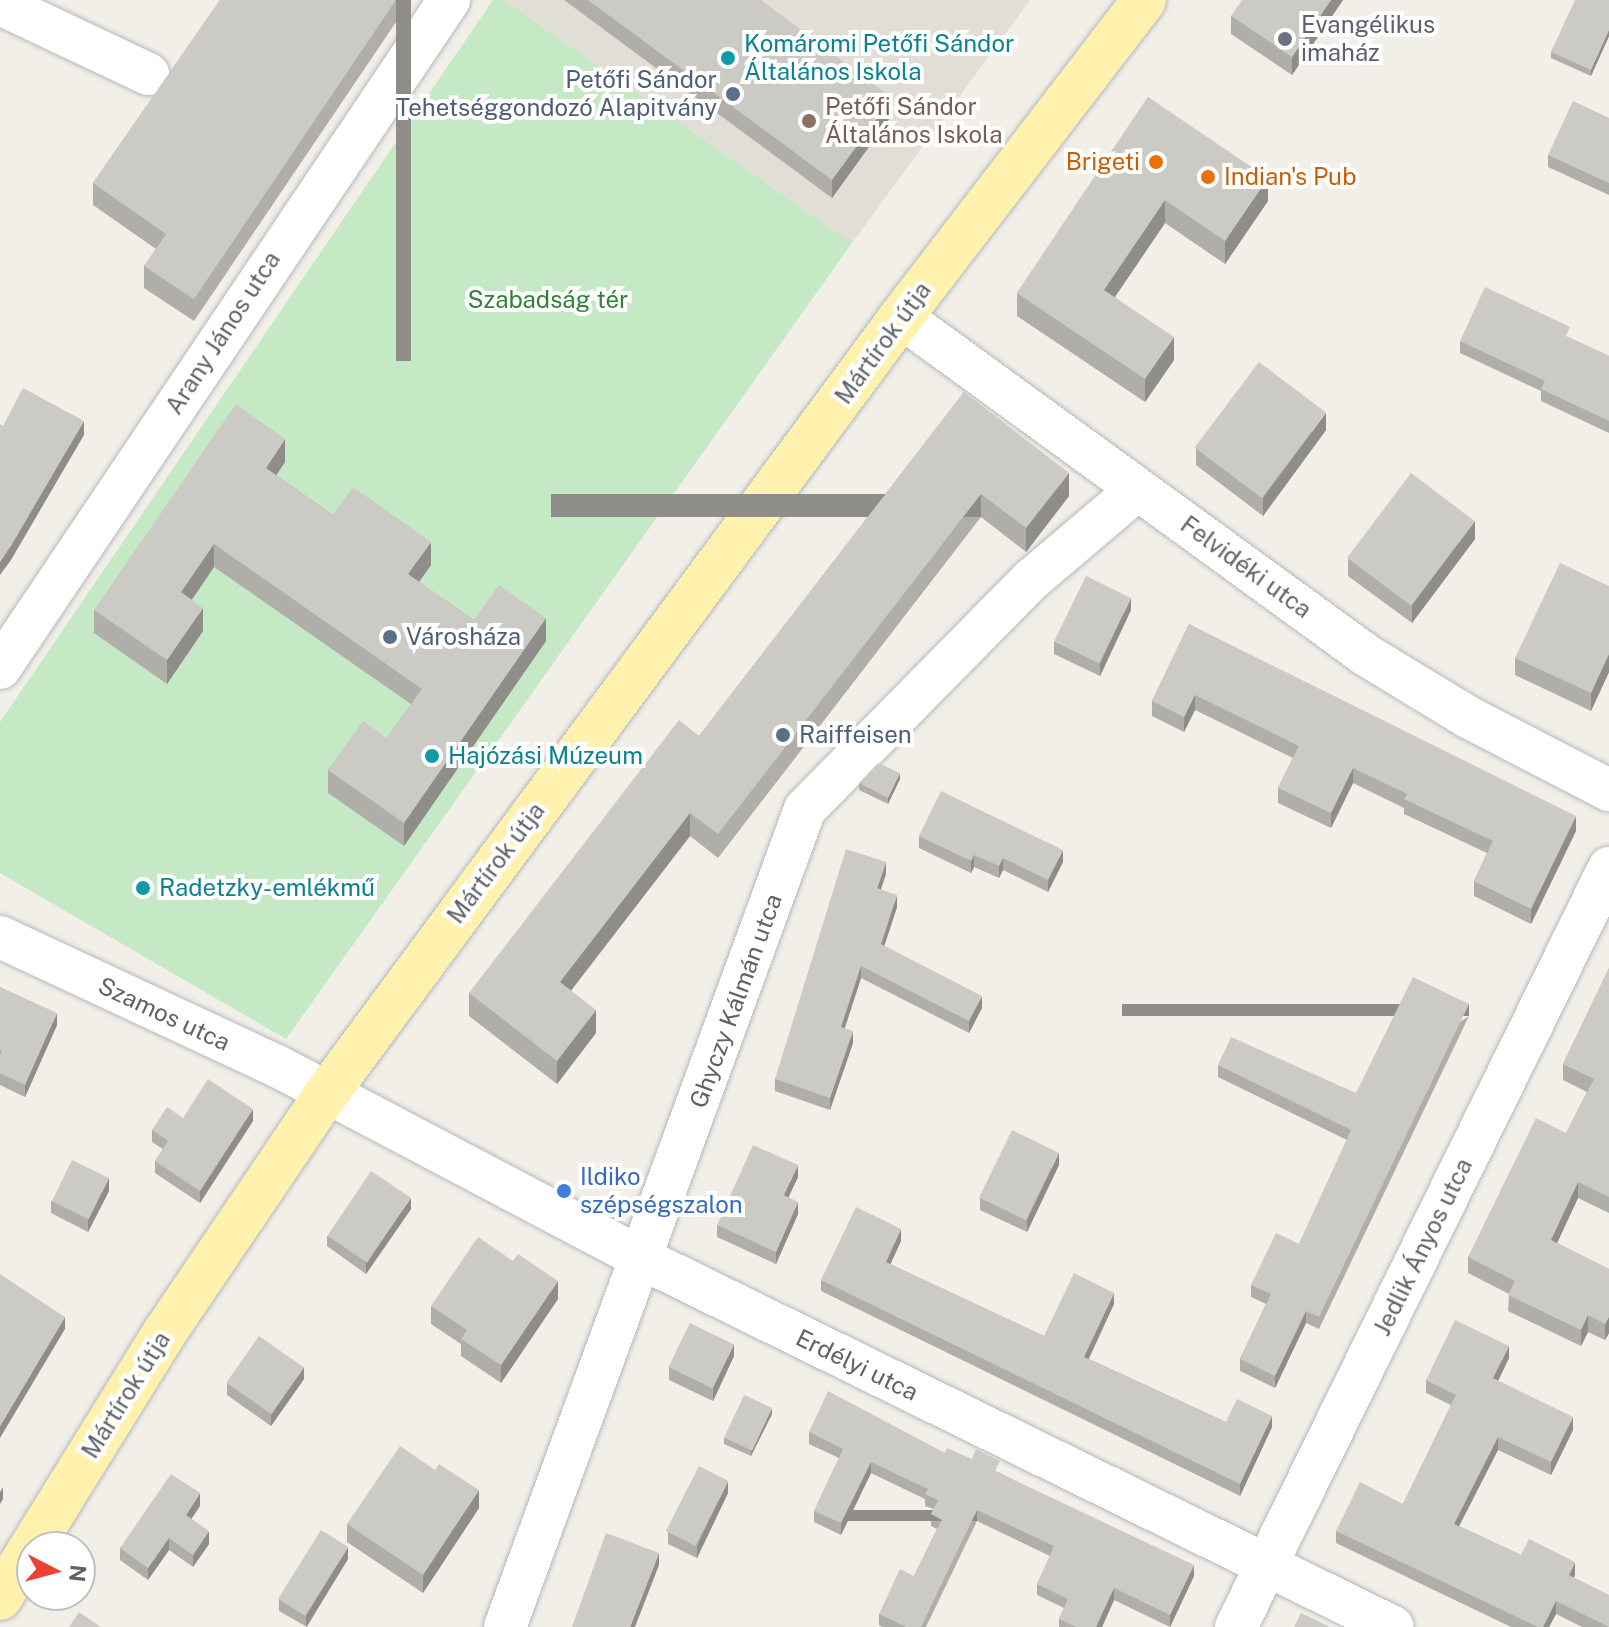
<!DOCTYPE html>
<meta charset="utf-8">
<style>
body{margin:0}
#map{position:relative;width:1609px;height:1627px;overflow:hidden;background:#f1efe8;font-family:"Public Sans",sans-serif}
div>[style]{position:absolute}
.education>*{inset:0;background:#e1ded6}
.green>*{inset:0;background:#c5e8c5}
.roads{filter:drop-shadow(0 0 2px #b5b8bc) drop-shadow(0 0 2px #b5b8bc)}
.minor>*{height:42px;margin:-21px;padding:0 21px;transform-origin:21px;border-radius:21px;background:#fff}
.primary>*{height:44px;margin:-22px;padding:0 22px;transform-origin:22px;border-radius:22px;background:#fff2af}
.wall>*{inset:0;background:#afaea9}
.shaded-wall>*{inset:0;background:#8f8d8a;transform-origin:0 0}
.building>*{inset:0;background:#cccac5;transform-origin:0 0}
.dots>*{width:22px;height:22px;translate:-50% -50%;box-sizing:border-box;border:4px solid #fff;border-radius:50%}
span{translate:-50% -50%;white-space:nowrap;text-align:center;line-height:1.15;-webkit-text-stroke:8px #fff;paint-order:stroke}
.worship-label{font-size:24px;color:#5b616d}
.left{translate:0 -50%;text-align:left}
.culture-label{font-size:24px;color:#0d838f}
.service-label{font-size:24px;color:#4e5e75}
.right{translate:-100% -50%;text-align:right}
.education-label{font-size:24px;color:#785e54}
.food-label{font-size:24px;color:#c56008}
.park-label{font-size:24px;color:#348238}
.street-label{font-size:24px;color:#5f6368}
.shop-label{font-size:24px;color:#366cbe}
.north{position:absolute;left:16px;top:1531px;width:80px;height:80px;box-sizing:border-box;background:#fff;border:2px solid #bfc1c3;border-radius:50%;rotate:96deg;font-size:22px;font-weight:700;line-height:32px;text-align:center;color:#5f6368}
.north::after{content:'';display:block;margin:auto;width:28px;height:36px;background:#ea4335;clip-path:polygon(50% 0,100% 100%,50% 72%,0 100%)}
</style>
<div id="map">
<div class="education">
<i style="clip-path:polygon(504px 0,1030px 0,852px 243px)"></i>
</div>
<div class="green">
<i style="clip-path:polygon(493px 0,504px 0,852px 243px,286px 1039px,0 873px,0 722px)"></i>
</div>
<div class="roads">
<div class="minor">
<i style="left:0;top:4px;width:164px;rotate:25.3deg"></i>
<i style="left:901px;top:317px;width:575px;rotate:36.01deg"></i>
<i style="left:1366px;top:655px;width:119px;rotate:31.3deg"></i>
<i style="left:1468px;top:717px;width:159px;rotate:27.4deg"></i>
<i style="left:0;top:668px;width:805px;rotate:-56.09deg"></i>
<i style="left:0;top:937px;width:306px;rotate:25deg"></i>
<i style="left:277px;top:1066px;width:414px;rotate:27.8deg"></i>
<i style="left:643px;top:1259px;width:835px;rotate:26.14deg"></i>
<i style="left:505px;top:1627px;width:871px;rotate:-69.86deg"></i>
<i style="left:805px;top:809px;width:322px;rotate:-45.4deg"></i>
<i style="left:1031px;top:580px;width:140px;rotate:-40.4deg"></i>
<i style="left:1236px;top:1627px;width:846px;rotate:-63.83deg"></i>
</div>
<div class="primary">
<i style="left:0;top:1598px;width:313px;rotate:-58.2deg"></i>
<i style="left:165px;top:1332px;width:289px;rotate:-55.9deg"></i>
<i style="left:327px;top:1093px;width:965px;rotate:-53.51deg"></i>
<i style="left:901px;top:317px;width:399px;rotate:-52.5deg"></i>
</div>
</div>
<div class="wall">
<i style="clip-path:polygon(220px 0,411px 0,194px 321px,144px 288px,144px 266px,156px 249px,93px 205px,93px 183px)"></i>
<i style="clip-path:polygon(564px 0,761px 0,892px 115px,832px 198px)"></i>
<i style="clip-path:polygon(1343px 0,1292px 75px,1231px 34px,1231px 16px)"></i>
<i style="clip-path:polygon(1609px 0,1609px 36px,1591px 76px,1551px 58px,1551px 52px)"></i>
<i style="clip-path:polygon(1148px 97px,1268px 201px,1225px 264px,1165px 223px,1115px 297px,1174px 360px,1145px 402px,1017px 316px,1017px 293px)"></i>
<i style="clip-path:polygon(1609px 118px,1609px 195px,1548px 167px,1548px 155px)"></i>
<i style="clip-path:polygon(1570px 338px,1609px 356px,1609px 433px,1541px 401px,1541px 391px,1460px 353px,1460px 341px)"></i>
<i style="clip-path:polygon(964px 392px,1069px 496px,1026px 552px,981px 517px,718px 858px,690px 836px,571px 990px,596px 1033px,557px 1084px,469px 1016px,469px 993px,699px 736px)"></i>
<i style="clip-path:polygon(1326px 430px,1263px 516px,1196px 465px,1196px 448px)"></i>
<i style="clip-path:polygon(285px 462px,276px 475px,333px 515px,431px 565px,419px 582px,474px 620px,546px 641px,404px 846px,328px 793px,328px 770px,387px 738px,411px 704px,214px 567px,192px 600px,203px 631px,167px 684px,94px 633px,94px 610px)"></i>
<i style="clip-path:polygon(1475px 539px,1412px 623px,1348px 576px,1348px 558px)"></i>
<i style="clip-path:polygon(1609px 586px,1609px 672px,1591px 711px,1515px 675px,1515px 658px)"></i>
<i style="clip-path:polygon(1131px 610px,1100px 676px,1054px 654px,1054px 642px)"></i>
<i style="clip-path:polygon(1189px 624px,1576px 831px,1531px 924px,1474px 896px,1474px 881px,1487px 853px,1404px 814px,1404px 808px,1353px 783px,1331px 828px,1278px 803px,1278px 788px,1293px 758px,1195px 710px,1184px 732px,1152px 716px,1152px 701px)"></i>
<i style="clip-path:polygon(900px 779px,888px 804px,859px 790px,859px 783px)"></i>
<i style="clip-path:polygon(919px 836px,1063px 862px,1048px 892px,1003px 870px,999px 878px,974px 867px,971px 873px,919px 848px)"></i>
<i style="clip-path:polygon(886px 874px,881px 889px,897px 907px,884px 946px,982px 1008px,969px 1033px,861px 978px,845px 1028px,853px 1043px,830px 1110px,775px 1091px,775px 1079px)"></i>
<i style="clip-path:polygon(1609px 968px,1609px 1213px,1578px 1198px,1557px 1243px,1609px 1269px,1609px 1333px,1605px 1340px,1588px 1332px,1581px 1346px,1508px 1311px,1509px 1294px,1468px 1273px,1468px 1257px,1566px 1133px,1587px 1092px,1563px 1080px,1563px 1064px)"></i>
<i style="clip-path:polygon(0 987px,57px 1025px,25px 1097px,0 1085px)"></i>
<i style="clip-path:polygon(1469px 1016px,1319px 1329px,1306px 1323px,1275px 1388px,1240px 1371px,1240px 1359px,1266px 1304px,1251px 1297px,1251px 1285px,1299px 1244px,1347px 1140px,1218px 1077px,1218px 1065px,1356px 1093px)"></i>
<i style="clip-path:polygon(183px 1118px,253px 1121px,200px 1203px,155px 1173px,155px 1161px,163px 1149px,152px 1142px,152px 1130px)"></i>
<i style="clip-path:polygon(1059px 1165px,1027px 1232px,980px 1210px,980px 1198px)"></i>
<i style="clip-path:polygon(798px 1177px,788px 1197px,798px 1214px,776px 1264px,717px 1237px,717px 1225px)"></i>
<i style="clip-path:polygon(109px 1191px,88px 1232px,51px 1213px,51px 1201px)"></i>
<i style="clip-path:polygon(411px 1209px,366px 1274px,327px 1246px,327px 1236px)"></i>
<i style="clip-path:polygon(901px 1241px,890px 1264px,1044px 1336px,1114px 1304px,1089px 1359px,1226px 1422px,1272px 1427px,1240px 1496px,821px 1291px,821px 1280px)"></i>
<i style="clip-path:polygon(513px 1261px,558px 1299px,501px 1383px,461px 1356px,461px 1344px,431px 1324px,431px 1306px)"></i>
<i style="clip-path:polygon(734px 1356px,713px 1401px,669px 1380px,669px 1367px)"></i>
<i style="clip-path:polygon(1509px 1358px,1498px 1381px,1573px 1430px,1551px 1475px,1498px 1450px,1459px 1526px,1521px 1555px,1575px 1575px,1574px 1578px,1609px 1627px,1582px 1627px,1556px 1614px,1549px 1627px,1511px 1627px,1336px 1543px,1336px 1531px,1403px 1504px,1451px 1405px,1426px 1393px,1426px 1380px)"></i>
<i style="clip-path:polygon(304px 1379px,271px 1426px,227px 1395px,227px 1383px)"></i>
<i style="clip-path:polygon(772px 1414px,751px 1456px,724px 1444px,724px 1438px)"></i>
<i style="clip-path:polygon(809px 1432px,945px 1453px,1000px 1473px,1194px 1576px,1170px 1627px,1114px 1600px,1102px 1627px,1059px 1627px,1059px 1619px,1064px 1608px,1037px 1595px,1037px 1584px,1050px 1556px,977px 1521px,926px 1627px,882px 1627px,879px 1625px,879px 1614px,914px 1576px,937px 1529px,931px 1526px,931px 1514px,934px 1509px,925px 1506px,925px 1499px,871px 1473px,841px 1535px,814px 1522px,814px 1511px,839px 1458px,809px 1444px)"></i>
<i style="clip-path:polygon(728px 1493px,697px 1558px,668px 1544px,668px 1532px)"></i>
<i style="clip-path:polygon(200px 1506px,191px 1519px,209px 1544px,193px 1567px,169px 1550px,148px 1580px,120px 1560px,120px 1548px)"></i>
<i style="clip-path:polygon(479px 1508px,423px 1593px,347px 1542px,347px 1524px)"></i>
<i style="clip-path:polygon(348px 1559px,307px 1627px,279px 1611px,279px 1599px)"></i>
</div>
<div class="shaded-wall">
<i style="left:396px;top:0;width:15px;height:361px"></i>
<i style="clip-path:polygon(1331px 0,1343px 0,1292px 75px,1292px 57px)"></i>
<i style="clip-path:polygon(1609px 30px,1609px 36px,1591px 76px,1591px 70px)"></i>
<i style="clip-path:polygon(892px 98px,892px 115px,832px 198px,832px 180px)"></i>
<i style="clip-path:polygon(1268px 178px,1268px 201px,1225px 264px,1225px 241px)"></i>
<i style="clip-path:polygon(1165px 200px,1165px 223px,1104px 313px,1104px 290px)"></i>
<i style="clip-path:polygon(1174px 337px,1174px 360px,1145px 402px,1145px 379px)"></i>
<i style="clip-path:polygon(1326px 413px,1326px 430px,1263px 516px,1263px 498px)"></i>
<i style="clip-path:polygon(84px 421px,84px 435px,11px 560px,0 575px,0 562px)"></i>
<i style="clip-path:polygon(285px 439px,285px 462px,266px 491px,266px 468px)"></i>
<i style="clip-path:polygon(1069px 473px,1069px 496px,1026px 552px,1026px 528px)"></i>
<i style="left:981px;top:494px;width:23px;height:430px;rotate:90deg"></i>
<i style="clip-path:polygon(1475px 521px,1475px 539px,1412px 623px,1412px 605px)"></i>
<i style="clip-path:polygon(431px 542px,431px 565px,408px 597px,408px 574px)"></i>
<i style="clip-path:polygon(214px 544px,214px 567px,181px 615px,181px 592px)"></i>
<i style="clip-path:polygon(1131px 598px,1131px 610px,1100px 676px,1100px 664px)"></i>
<i style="clip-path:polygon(203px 608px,203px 631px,167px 684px,167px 660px)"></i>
<i style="clip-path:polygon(546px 618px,546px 641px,404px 846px,404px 823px)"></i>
<i style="clip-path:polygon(1609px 654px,1609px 672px,1591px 711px,1591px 693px)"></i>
<i style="clip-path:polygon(1195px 695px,1195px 710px,1184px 732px,1184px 717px)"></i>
<i style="clip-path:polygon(1353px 768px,1353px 783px,1331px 828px,1331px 813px)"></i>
<i style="clip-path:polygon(900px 773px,900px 779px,888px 804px,888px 798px)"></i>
<i style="clip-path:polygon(690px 813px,690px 836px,560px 1005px,560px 982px)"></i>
<i style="clip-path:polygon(1576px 816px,1576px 831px,1531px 924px,1531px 909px)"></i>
<i style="clip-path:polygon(1063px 850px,1063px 862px,1048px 892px,1048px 880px)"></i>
<i style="clip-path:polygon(974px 855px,974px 867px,971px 873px,971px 861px)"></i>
<i style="clip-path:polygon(1003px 858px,1003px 870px,999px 878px,999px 866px)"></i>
<i style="clip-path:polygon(886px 862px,886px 874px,877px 900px,877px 888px)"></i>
<i style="clip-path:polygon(897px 895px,897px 907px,881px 956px,881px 944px)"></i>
<i style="clip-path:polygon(861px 966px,861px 978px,841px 1039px,841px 1027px)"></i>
<i style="clip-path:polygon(982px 996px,982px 1008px,969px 1033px,969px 1021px)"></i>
<i style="left:1469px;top:1004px;width:12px;height:347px;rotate:90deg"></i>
<i style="clip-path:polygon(596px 1010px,596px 1033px,557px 1084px,557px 1061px)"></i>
<i style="clip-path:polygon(57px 1013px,57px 1025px,25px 1097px,25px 1085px)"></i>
<i style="clip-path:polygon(853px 1031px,853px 1043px,830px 1110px,830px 1098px)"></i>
<i style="clip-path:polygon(253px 1109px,253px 1121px,200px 1203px,200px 1191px)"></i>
<i style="clip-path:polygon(1059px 1153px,1059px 1165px,1027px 1232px,1027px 1220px)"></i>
<i style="clip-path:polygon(798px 1165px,798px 1177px,784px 1207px,784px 1195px)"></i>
<i style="clip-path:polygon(109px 1178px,109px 1191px,88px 1232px,88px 1220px)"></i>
<i style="clip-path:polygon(1578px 1182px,1578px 1198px,1551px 1256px,1551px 1240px)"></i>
<i style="clip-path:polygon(411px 1198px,411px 1209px,366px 1274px,366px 1263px)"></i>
<i style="clip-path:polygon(798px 1202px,798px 1214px,776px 1264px,776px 1252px)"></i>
<i style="clip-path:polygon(901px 1229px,901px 1241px,886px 1274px,886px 1262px)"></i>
<i style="clip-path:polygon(558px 1281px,558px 1299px,501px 1383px,501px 1365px)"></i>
<i style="clip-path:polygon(1114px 1293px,1114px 1304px,1084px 1368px,1084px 1357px)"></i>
<i style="clip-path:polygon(1306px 1311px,1306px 1323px,1275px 1388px,1275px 1376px)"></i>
<i style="clip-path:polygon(1588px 1315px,1588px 1332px,1581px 1346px,1581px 1330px)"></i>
<i style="clip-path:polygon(65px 1317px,65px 1329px,0 1438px,0 1426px)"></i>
<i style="clip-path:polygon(1609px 1317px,1609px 1333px,1605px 1340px,1605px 1324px)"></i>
<i style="clip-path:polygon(734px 1344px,734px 1356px,713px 1401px,713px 1388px)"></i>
<i style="clip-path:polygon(1509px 1346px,1509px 1358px,1493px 1391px,1493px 1378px)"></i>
<i style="clip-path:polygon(304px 1367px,304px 1379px,271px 1426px,271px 1414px)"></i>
<i style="clip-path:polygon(772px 1408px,772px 1414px,751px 1456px,751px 1450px)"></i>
<i style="clip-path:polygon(1272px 1416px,1272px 1427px,1240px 1496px,1240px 1484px)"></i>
<i style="clip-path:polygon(1573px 1417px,1573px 1430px,1551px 1475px,1551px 1462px)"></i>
<i style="clip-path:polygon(1498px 1437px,1498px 1450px,1454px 1536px,1454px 1524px)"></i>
<i style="clip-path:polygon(871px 1462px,871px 1473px,841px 1535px,841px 1523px)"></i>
<i style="clip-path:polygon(728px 1481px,728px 1493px,697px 1558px,697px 1546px)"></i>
<i style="clip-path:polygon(3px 1487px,3px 1499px,0 1504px,0 1492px)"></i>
<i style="clip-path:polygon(479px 1490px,479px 1508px,423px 1593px,423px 1575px)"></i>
<i style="clip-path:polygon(200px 1493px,200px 1506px,186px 1527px,186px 1515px)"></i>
<i style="left:977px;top:1510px;width:11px;height:130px;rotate:90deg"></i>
<i style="clip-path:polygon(209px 1531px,209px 1544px,193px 1567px,193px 1555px)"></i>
<i style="clip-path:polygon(169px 1538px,169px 1550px,148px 1580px,148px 1568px)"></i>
<i style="clip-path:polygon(348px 1547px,348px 1559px,306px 1627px,306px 1616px)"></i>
<i style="clip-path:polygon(659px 1553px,659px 1565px,635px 1627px,630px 1627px)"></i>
<i style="clip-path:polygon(1575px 1562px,1575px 1575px,1569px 1588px,1569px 1575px)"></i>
<i style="clip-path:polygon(1194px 1565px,1194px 1576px,1170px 1627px,1170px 1615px)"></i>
<i style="clip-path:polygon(1114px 1588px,1114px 1600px,1102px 1627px,1096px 1627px)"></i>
<i style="clip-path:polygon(1556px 1601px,1556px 1614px,1549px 1627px,1543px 1627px)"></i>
</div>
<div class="building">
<i style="clip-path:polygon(220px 0,396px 0,194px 299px,144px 266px,166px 234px,93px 183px)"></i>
<i style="clip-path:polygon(588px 0,761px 0,892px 98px,832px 180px)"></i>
<i style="clip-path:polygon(1242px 0,1331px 0,1292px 57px,1231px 16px)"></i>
<i style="clip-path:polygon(1575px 0,1609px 0,1609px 30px,1591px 70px,1551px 52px)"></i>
<i style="clip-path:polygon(1148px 97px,1268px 178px,1225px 241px,1165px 200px,1104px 290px,1174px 337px,1145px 379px,1017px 293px)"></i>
<i style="clip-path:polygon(1573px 101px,1609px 118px,1609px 183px,1548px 155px)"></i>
<i style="clip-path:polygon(1485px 287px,1570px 327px,1566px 336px,1609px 356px,1609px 421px,1541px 389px,1545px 381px,1460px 341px)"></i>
<i style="left:1259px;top:362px;width:84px;height:107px;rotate:37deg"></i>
<i style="clip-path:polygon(23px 388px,84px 421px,11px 546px,0 562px,0 424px,3px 426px)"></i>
<i style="clip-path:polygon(964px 392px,1069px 473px,1026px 528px,981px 494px,718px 834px,690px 813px,560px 982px,596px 1010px,557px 1061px,469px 993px,679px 720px,699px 736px)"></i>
<i style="clip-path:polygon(236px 404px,285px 439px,266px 468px,333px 515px,353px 487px,431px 542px,408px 574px,474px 620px,499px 585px,546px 618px,404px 823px,328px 770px,363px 721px,387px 738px,422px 689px,214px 544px,181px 592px,203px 608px,167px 660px,94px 610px)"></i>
<i style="left:1411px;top:473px;width:80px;height:106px;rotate:37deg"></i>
<i style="clip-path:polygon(1560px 563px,1609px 586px,1609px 654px,1591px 693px,1515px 658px)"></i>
<i style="left:1086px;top:576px;width:50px;height:73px;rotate:26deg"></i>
<i style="clip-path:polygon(1189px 624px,1576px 816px,1531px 909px,1474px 881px,1493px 841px,1404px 799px,1407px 794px,1353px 768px,1331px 813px,1278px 788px,1299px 746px,1195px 695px,1184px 717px,1152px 701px)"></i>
<i style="clip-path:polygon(878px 763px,900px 773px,888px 798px,859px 783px)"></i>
<i style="clip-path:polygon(941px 791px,1063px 850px,1048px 880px,1003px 858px,999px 866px,974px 855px,971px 861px,919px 836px)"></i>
<i style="clip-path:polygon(846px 849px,886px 862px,877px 888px,897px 895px,881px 944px,982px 996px,969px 1021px,861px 966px,841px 1027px,853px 1031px,830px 1098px,775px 1079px)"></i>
<i style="clip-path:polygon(1609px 968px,1609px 1197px,1578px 1182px,1551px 1240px,1609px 1269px,1609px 1317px,1605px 1324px,1588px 1315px,1581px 1330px,1508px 1295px,1515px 1281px,1468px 1257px,1536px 1118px,1566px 1133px,1594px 1079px,1563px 1064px)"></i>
<i style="clip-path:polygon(1413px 977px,1469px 1004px,1319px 1317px,1306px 1311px,1275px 1376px,1240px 1359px,1271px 1294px,1251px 1285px,1276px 1233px,1299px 1244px,1351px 1130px,1218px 1065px,1231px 1037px,1356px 1093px)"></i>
<i style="clip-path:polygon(0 987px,57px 1013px,25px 1085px,0 1073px,0 1055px,2px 1051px,0 1050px)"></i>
<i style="clip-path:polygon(208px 1079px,253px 1109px,200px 1191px,155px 1161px,168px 1141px,152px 1130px,167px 1107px,183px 1118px)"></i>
<i style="left:1012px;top:1130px;width:52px;height:75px;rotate:26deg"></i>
<i style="clip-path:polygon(753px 1145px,798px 1165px,784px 1195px,798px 1202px,776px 1252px,717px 1225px)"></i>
<i style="left:72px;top:1160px;width:41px;height:46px;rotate:26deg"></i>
<i style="left:371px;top:1171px;width:48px;height:78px;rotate:34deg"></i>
<i style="clip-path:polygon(856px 1207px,901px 1229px,886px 1262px,1044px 1336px,1074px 1273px,1114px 1293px,1084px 1357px,1226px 1422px,1237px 1399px,1272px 1416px,1240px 1484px,821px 1280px)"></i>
<i style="clip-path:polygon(478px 1237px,513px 1261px,518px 1254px,558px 1281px,501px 1365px,461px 1339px,467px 1330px,431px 1306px)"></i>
<i style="clip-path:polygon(0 1274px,65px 1317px,0 1426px)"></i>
<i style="clip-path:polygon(1455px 1320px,1509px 1346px,1493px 1378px,1573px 1417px,1551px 1462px,1498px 1437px,1454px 1524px,1521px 1555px,1529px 1539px,1575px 1562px,1569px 1575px,1609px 1595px,1609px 1627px,1556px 1601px,1543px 1627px,1538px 1627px,1336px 1531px,1360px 1482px,1403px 1504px,1456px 1395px,1426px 1380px)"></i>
<i style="left:690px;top:1323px;width:49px;height:49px;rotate:26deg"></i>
<i style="left:259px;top:1336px;width:55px;height:57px;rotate:35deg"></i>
<i style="clip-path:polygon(828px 1391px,945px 1453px,947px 1448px,972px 1459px,976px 1449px,1000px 1461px,995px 1471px,1194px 1565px,1170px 1615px,1114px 1588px,1096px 1627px,1076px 1627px,1059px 1619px,1068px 1599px,1037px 1584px,1054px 1546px,977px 1510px,921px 1627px,906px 1627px,879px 1614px,900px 1569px,914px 1576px,942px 1520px,931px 1514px,938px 1500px,925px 1494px,928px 1489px,871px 1462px,841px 1523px,814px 1511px,843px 1449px,809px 1432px)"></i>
<i style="left:744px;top:1395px;width:31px;height:47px;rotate:25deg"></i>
<i style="clip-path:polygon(400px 1446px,435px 1470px,439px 1464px,479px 1490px,423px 1575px,347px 1524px)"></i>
<i style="left:699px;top:1466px;width:33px;height:73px;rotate:27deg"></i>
<i style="clip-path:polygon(171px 1474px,200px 1493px,186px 1515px,209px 1531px,193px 1555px,169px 1538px,148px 1568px,120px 1548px)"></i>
<i style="left:321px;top:1530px;width:32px;height:81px;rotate:32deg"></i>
<i style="clip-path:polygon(606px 1533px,659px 1553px,630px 1627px,572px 1627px)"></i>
<i style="clip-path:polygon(79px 1612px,101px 1627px,69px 1627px)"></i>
<i style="clip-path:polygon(1301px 1613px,1330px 1627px,1294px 1627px)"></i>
</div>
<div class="dots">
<i style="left:1285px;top:39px;background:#6b7280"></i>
<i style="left:728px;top:58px;background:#0f9aa8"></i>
<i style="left:733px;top:94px;background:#5c6f8a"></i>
<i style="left:809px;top:121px;background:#8d6e63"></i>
<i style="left:1156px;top:162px;background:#e8710a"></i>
<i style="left:1208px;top:177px;background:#e8710a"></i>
<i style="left:390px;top:637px;background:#5c6f8a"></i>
<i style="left:783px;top:735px;background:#5c6f8a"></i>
<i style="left:432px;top:756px;background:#0f9aa8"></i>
<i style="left:143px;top:888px;background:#0f9aa8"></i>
<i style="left:564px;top:1191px;background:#3f7fe0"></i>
</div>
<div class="worship-label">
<span class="left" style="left:1301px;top:39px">Evangélikus<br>imaház</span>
</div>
<div class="culture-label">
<span class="left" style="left:744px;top:58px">Komáromi Petőfi Sándor<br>Általános Iskola</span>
<span class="left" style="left:448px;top:756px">Hajózási Múzeum</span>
<span class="left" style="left:159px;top:888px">Radetzky-emlékmű</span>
</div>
<div class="service-label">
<span class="right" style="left:717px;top:94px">Petőfi Sándor<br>Tehetséggondozó Alapitvány</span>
<span class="left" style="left:406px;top:637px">Városháza</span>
<span class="left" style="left:799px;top:735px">Raiffeisen</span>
</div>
<div class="education-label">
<span class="left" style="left:825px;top:121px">Petőfi Sándor<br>Általános Iskola</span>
</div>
<div class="food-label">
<span class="right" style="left:1140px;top:162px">Brigeti</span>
<span class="left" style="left:1224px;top:177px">Indian's Pub</span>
</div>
<div class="park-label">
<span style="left:548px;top:300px">Szabadság tér</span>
</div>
<div class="street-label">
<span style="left:223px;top:333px;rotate:-57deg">Arany János utca</span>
<span style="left:883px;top:343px;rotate:-54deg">Mártírok útja</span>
<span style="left:1246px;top:567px;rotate:36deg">Felvidéki utca</span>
<span style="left:496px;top:863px;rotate:-53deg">Mártírok útja</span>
<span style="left:736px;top:1001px;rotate:-70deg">Ghyczy Kálmán utca</span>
<span style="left:164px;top:1014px;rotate:25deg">Szamos utca</span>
<span style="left:1423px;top:1247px;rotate:-64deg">Jedlik Ányos utca</span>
<span style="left:857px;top:1365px;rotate:26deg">Erdélyi utca</span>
<span style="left:126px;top:1395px;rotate:-58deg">Mártírok útja</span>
</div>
<div class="shop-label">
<span class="left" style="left:580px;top:1191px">Ildiko<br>szépségszalon</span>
</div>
<div class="north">N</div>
</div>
